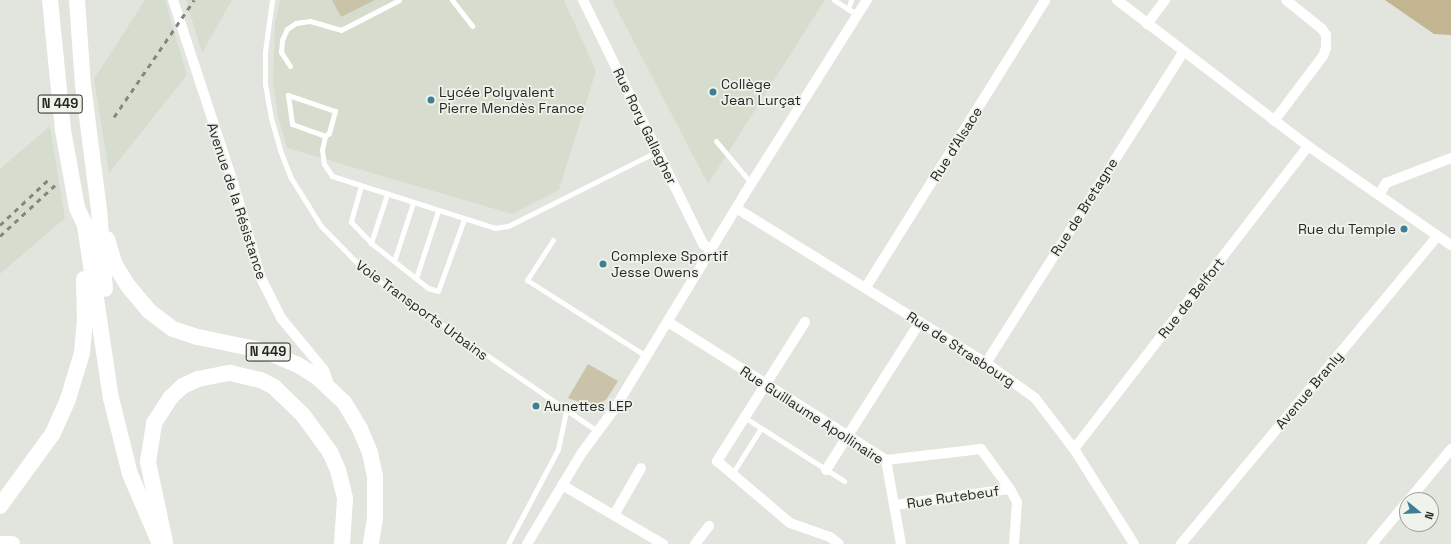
<!DOCTYPE html>
<meta charset="utf-8">
<style>
body{margin:0}
#map{position:relative;width:1451px;height:544px;overflow:hidden;background:#e2e5de;font-family:"Space Grotesk",sans-serif}
div>[style]{position:absolute}
.built>*{inset:0;background:#d6ddcf}
.green>*{inset:0;background:#cbc2aa}
.forest>*{inset:0;background:#c3b590}
.lane>*{height:5px;margin:-2.5px;padding:0 2.5px;transform-origin:2.5px;border-radius:2.5px;background:#fff}
.street>*{height:10px;margin:-5px;padding:0 5px;transform-origin:5px;border-radius:5px;background:#fff}
.primary>*{height:16px;margin:-8px;padding:0 8px;transform-origin:8px;border-radius:8px;background:#fff}
.rail>*{height:3px;margin-top:-1.5px;transform-origin:0;background:repeating-linear-gradient(90deg,#838681 0 5px,transparent 0 10px)}
.dots>*{width:11px;height:11px;translate:-50% -50%;box-sizing:border-box;border:2px solid #eff3eb;border-radius:50%}
span{translate:-50% -50%;white-space:nowrap;text-align:center;line-height:1.15;-webkit-text-stroke:3.5px #eff3eb;paint-order:stroke}
.shield-label span{padding:1px 3px;background:#eff3eb;border:1px solid;border-radius:3px;-webkit-text-stroke-width:0}
.shield-label{font-size:13px;color:#252724;font-weight:700}
.poi-label{font-size:14px;color:#252724}
.left{translate:0 -50%;text-align:left}
.right{translate:-100% -50%;text-align:right}
.street-label{font-size:14px;color:#252724}
.north{position:absolute;left:1399px;top:492px;width:40px;height:40px;box-sizing:border-box;background:#eff3eb;border:1px solid #9ea19b;border-radius:50%;rotate:108deg;font-size:11px;font-weight:700;line-height:16px;text-align:center;color:#252724}
.north::after{content:'';display:block;margin:auto;width:14px;height:18px;background:#3f7f93;clip-path:polygon(50% 0,100% 100%,50% 72%,0 100%)}
</style>
<div id="map">
<div class="built">
<i style="clip-path:polygon(145px 0,165px 0,187px 75px,109px 173px,94px 79px)"></i>
<i style="clip-path:polygon(186px 0,232px 0,202px 53px)"></i>
<i style="clip-path:polygon(280px 0,564px 0,596px 71px,559px 190px,512px 214px,287px 148px,278px 117px,273px 83px,275px 22px)"></i>
<i style="clip-path:polygon(612px 0,825px 0,708px 184px)"></i>
<i style="clip-path:polygon(50px 126px,65px 218px,0 274px,0 169px)"></i>
</div>
<div class="green">
<i style="clip-path:polygon(332px 0,375px 0,341px 17px)"></i>
<i style="clip-path:polygon(588px 364px,618px 381px,606px 400px,591px 406px,568px 398px)"></i>
</div>
<div class="forest">
<i style="clip-path:polygon(1385px 0,1451px 0,1451px 35px,1434px 34px)"></i>
</div>
<div class="lane">
<i style="left:272px;top:0;width:52px;rotate:97.7deg"></i>
<i style="left:265px;top:52px;width:32px;rotate:90deg"></i>
<i style="left:265px;top:84px;width:35px;rotate:80deg"></i>
<i style="left:271px;top:118px;width:33px;rotate:74deg"></i>
<i style="left:280px;top:150px;width:30px;rotate:69deg"></i>
<i style="left:291px;top:178px;width:57px;rotate:58deg"></i>
<i style="left:321px;top:226px;width:63px;rotate:45.6deg"></i>
<i style="left:365px;top:271px;width:282px;rotate:34.6deg"></i>
<i style="left:452px;top:0;width:33px;rotate:52deg"></i>
<i style="left:834px;top:0;width:17px;rotate:33deg"></i>
<i style="left:851px;top:0;width:9px;rotate:108deg"></i>
<i style="left:848px;top:9px;width:12px;rotate:31deg"></i>
<i style="left:290px;top:66px;width:17px;rotate:-123deg"></i>
<i style="left:281px;top:52px;width:12px;rotate:-85deg"></i>
<i style="left:282px;top:40px;width:12px;rotate:-66deg"></i>
<i style="left:287px;top:29px;width:11px;rotate:-34deg"></i>
<i style="left:296px;top:23px;width:14px;rotate:-8deg"></i>
<i style="left:310px;top:21px;width:32px;rotate:16deg"></i>
<i style="left:341px;top:30px;width:65px;rotate:-27.3deg"></i>
<i style="left:325px;top:136px;width:5px;rotate:-37deg"></i>
<i style="left:329px;top:133px;width:23px;rotate:-75deg"></i>
<i style="left:335px;top:111px;width:50px;rotate:-161.2deg"></i>
<i style="left:288px;top:95px;width:29px;rotate:82deg"></i>
<i style="left:292px;top:124px;width:35px;rotate:20deg"></i>
<i style="left:325px;top:136px;width:14px;rotate:102deg"></i>
<i style="left:322px;top:150px;width:14px;rotate:82deg"></i>
<i style="left:324px;top:164px;width:14px;rotate:56deg"></i>
<i style="left:332px;top:176px;width:171px;rotate:17.7deg"></i>
<i style="left:495px;top:228px;width:13px;rotate:-9deg"></i>
<i style="left:508px;top:226px;width:165px;rotate:-26.6deg"></i>
<i style="left:716px;top:141px;width:55px;rotate:50.2deg"></i>
<i style="left:361px;top:186px;width:37px;rotate:106deg"></i>
<i style="left:351px;top:222px;width:29px;rotate:46deg"></i>
<i style="left:387px;top:194px;width:52px;rotate:108.1deg"></i>
<i style="left:371px;top:243px;width:73px;rotate:38.3deg"></i>
<i style="left:428px;top:288px;width:10px;rotate:17deg"></i>
<i style="left:438px;top:291px;width:77px;rotate:-70.1deg"></i>
<i style="left:553px;top:240px;width:48px;rotate:123deg"></i>
<i style="left:527px;top:280px;width:141px;rotate:32.6deg"></i>
<i style="left:394px;top:261px;width:61px;rotate:-71.9deg"></i>
<i style="left:416px;top:278px;width:71px;rotate:-71.8deg"></i>
<i style="left:744px;top:417px;width:119px;rotate:32.6deg"></i>
<i style="left:732px;top:474px;width:54px;rotate:-57.8deg"></i>
<i style="left:508px;top:544px;width:107px;rotate:-62.2deg"></i>
<i style="left:558px;top:449px;width:39px;rotate:-78deg"></i>
</div>
<div class="street">
<i style="left:173px;top:0;width:188px;rotate:71.8deg"></i>
<i style="left:232px;top:179px;width:103px;rotate:73.7deg"></i>
<i style="left:261px;top:278px;width:45px;rotate:63.4deg"></i>
<i style="left:281px;top:318px;width:67px;rotate:50.4deg"></i>
<i style="left:324px;top:370px;width:18px;rotate:71deg"></i>
<i style="left:583px;top:0;width:272px;rotate:63.8deg"></i>
<i style="left:703px;top:244px;width:10px;rotate:37deg"></i>
<i style="left:1117px;top:0;width:240px;rotate:37.4deg"></i>
<i style="left:1308px;top:146px;width:174px;rotate:34.7deg"></i>
<i style="left:1147px;top:24px;width:30px;rotate:-53deg"></i>
<i style="left:1274px;top:121px;width:81px;rotate:-53deg"></i>
<i style="left:1323px;top:56px;width:9px;rotate:-69deg"></i>
<i style="left:1326px;top:48px;width:13px;rotate:-90deg"></i>
<i style="left:1326px;top:35px;width:7px;rotate:-124deg"></i>
<i style="left:1322px;top:29px;width:46px;rotate:-141.1deg"></i>
<i style="left:1379px;top:195px;width:14px;rotate:-60deg"></i>
<i style="left:1386px;top:183px;width:70px;rotate:-21deg"></i>
<i style="left:736px;top:208px;width:294px;rotate:31.8deg"></i>
<i style="left:986px;top:363px;width:60px;rotate:35.5deg"></i>
<i style="left:1035px;top:398px;width:64px;rotate:52.6deg"></i>
<i style="left:1074px;top:449px;width:112px;rotate:57.7deg"></i>
<i style="left:866px;top:287px;width:338px;rotate:-58deg"></i>
<i style="left:668px;top:322px;width:258px;rotate:32.3deg"></i>
<i style="left:886px;top:460px;width:85px;rotate:79.9deg"></i>
<i style="left:805px;top:322px;width:165px;rotate:122.3deg"></i>
<i style="left:717px;top:461px;width:96px;rotate:40.3deg"></i>
<i style="left:790px;top:523px;width:42px;rotate:19.3deg"></i>
<i style="left:830px;top:537px;width:11px;rotate:38deg"></i>
<i style="left:986px;top:363px;width:368px;rotate:-57.6deg"></i>
<i style="left:1074px;top:449px;width:383px;rotate:-52.3deg"></i>
<i style="left:886px;top:460px;width:96px;rotate:-6.6deg"></i>
<i style="left:981px;top:449px;width:49px;rotate:54.1deg"></i>
<i style="left:1010px;top:489px;width:15px;rotate:62deg"></i>
<i style="left:1017px;top:502px;width:42px;rotate:94.1deg"></i>
<i style="left:826px;top:470px;width:175px;rotate:-57.6deg"></i>
<i style="left:562px;top:485px;width:117px;rotate:30.3deg"></i>
<i style="left:1409px;top:500px;width:66px;rotate:-50.5deg"></i>
<i style="left:895px;top:505px;width:116px;rotate:-7.9deg"></i>
<i style="left:614px;top:515px;width:54px;rotate:-60.1deg"></i>
<i style="left:527px;top:544px;width:105px;rotate:-59deg"></i>
<i style="left:581px;top:454px;width:57px;rotate:-53.5deg"></i>
<i style="left:615px;top:408px;width:249px;rotate:-58.8deg"></i>
<i style="left:744px;top:195px;width:231px;rotate:-57.8deg"></i>
<i style="left:695px;top:544px;width:23px;rotate:-52deg"></i>
<i style="left:1181px;top:544px;width:401px;rotate:-50.2deg"></i>
<i style="left:1372px;top:544px;width:55px;rotate:-50.2deg"></i>
</div>
<div class="primary">
<i style="left:50px;top:0;width:131px;rotate:84.3deg"></i>
<i style="left:63px;top:130px;width:79px;rotate:79.8deg"></i>
<i style="left:77px;top:208px;width:19px;rotate:65deg"></i>
<i style="left:85px;top:225px;width:175px;rotate:81.5deg"></i>
<i style="left:111px;top:398px;width:78px;rotate:76deg"></i>
<i style="left:130px;top:474px;width:76px;rotate:66.8deg"></i>
<i style="left:77px;top:0;width:85px;rotate:86deg"></i>
<i style="left:83px;top:85px;width:126px;rotate:82.7deg"></i>
<i style="left:99px;top:210px;width:79px;rotate:85.7deg"></i>
<i style="left:107px;top:239px;width:27px;rotate:73deg"></i>
<i style="left:115px;top:265px;width:26px;rotate:58deg"></i>
<i style="left:129px;top:287px;width:31px;rotate:50deg"></i>
<i style="left:149px;top:311px;width:30px;rotate:37deg"></i>
<i style="left:173px;top:329px;width:26px;rotate:18deg"></i>
<i style="left:198px;top:337px;width:68px;rotate:11.8deg"></i>
<i style="left:265px;top:351px;width:36px;rotate:23deg"></i>
<i style="left:298px;top:365px;width:22px;rotate:32deg"></i>
<i style="left:317px;top:377px;width:37px;rotate:43deg"></i>
<i style="left:344px;top:402px;width:31px;rotate:59deg"></i>
<i style="left:360px;top:429px;width:26px;rotate:67deg"></i>
<i style="left:370px;top:453px;width:24px;rotate:78deg"></i>
<i style="left:375px;top:476px;width:42px;rotate:90deg"></i>
<i style="left:375px;top:518px;width:26px;rotate:99deg"></i>
<i style="left:0;top:506px;width:90px;rotate:-54deg"></i>
<i style="left:53px;top:433px;width:37px;rotate:-66deg"></i>
<i style="left:68px;top:399px;width:48px;rotate:-73.1deg"></i>
<i style="left:82px;top:353px;width:32px;rotate:-85deg"></i>
<i style="left:85px;top:321px;width:42px;rotate:-91.4deg"></i>
<i style="left:165px;top:542px;width:82px;rotate:-102deg"></i>
<i style="left:148px;top:462px;width:39px;rotate:-81deg"></i>
<i style="left:154px;top:423px;width:30px;rotate:-57deg"></i>
<i style="left:170px;top:398px;width:18px;rotate:-43deg"></i>
<i style="left:183px;top:386px;width:17px;rotate:-25deg"></i>
<i style="left:198px;top:379px;width:33px;rotate:-11deg"></i>
<i style="left:230px;top:373px;width:32px;rotate:13deg"></i>
<i style="left:261px;top:380px;width:15px;rotate:28deg"></i>
<i style="left:274px;top:387px;width:40px;rotate:44deg"></i>
<i style="left:303px;top:415px;width:46px;rotate:53.9deg"></i>
<i style="left:330px;top:452px;width:20px;rotate:66deg"></i>
<i style="left:338px;top:470px;width:30px;rotate:76deg"></i>
<i style="left:345px;top:499px;width:45px;rotate:93.8deg"></i>
<i style="left:1px;top:544px;width:11px"></i>
</div>
<div class="rail">
<i style="left:114px;top:117px;width:142px;rotate:-55.6deg"></i>
<i style="left:0;top:225px;width:67px;rotate:-43.2deg"></i>
<i style="left:0;top:236px;width:75px;rotate:-42.8deg"></i>
</div>
<div class="dots">
<i style="left:713px;top:92px;background:#3f7f93"></i>
<i style="left:431px;top:100px;background:#3f7f93"></i>
<i style="left:1404px;top:229px;background:#3f7f93"></i>
<i style="left:603px;top:264px;background:#3f7f93"></i>
<i style="left:536px;top:406px;background:#3f7f93"></i>
</div>
<div class="shield-label">
<span style="left:60px;top:104px">N 449</span>
<span style="left:268px;top:352px">N 449</span>
</div>
<div class="poi-label">
<span class="left" style="left:721px;top:92px">Collège<br>Jean Lurçat</span>
<span class="left" style="left:439px;top:100px">Lycée Polyvalent<br>Pierre Mendès France</span>
<span class="right" style="left:1396px;top:229px">Rue du Temple</span>
<span class="left" style="left:611px;top:264px">Complexe Sportif<br>Jesse Owens</span>
<span class="left" style="left:544px;top:406px">Aunettes LEP</span>
</div>
<div class="street-label">
<span style="left:645px;top:126px;rotate:64deg">Rue Rory Gallagher</span>
<span style="left:956px;top:144px;rotate:-58deg">Rue d'Alsace</span>
<span style="left:237px;top:201px;rotate:72deg">Avenue de la Résistance</span>
<span style="left:1084px;top:207px;rotate:-58deg">Rue de Bretagne</span>
<span style="left:1191px;top:298px;rotate:-52deg">Rue de Belfort</span>
<span style="left:422px;top:310px;rotate:36deg">Voie Transports Urbains</span>
<span style="left:961px;top:349px;rotate:33deg">Rue de Strasbourg</span>
<span style="left:1309px;top:390px;rotate:-50deg">Avenue Branly</span>
<span style="left:812px;top:415px;rotate:33deg">Rue Guillaume Apollinaire</span>
<span style="left:953px;top:497px;rotate:-8deg">Rue Rutebeuf</span>
</div>
<div class="north">N</div>
</div>
